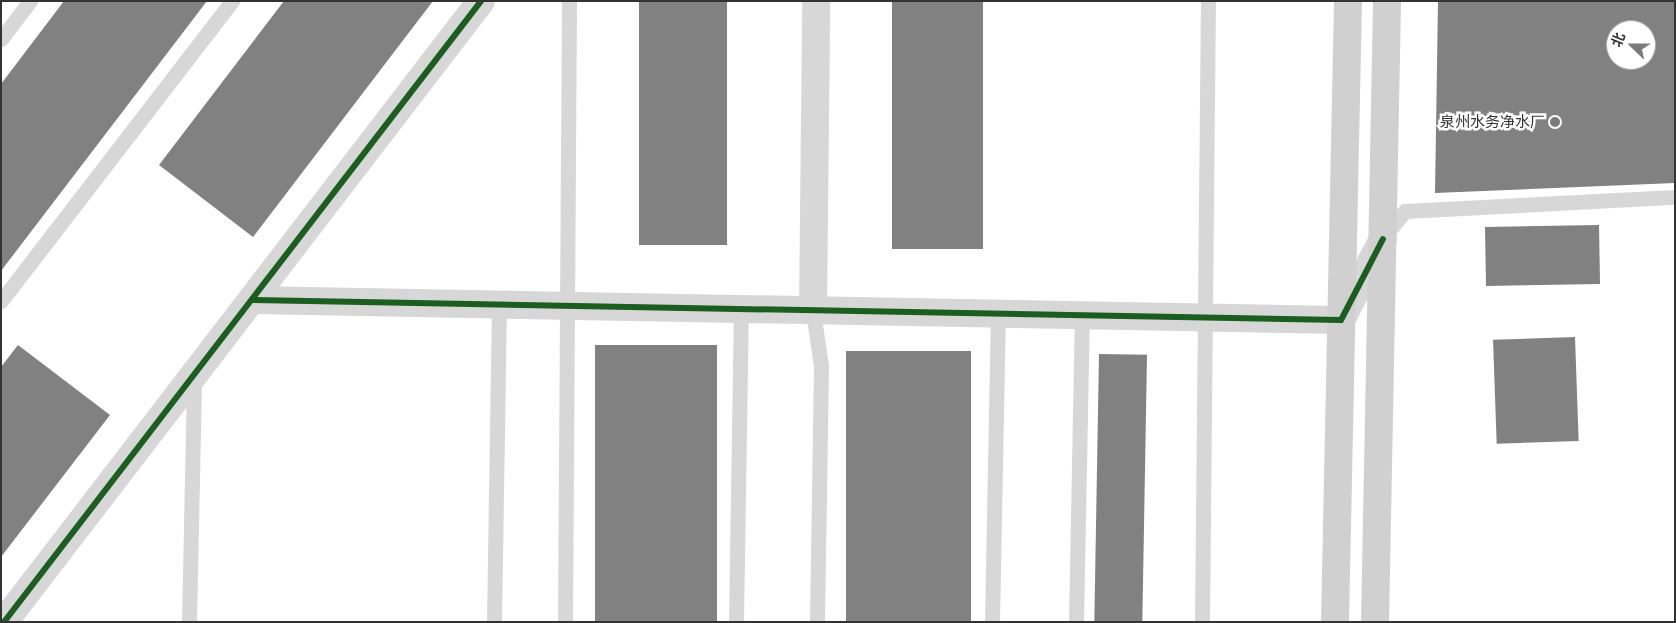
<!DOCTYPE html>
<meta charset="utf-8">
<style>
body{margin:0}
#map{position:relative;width:1676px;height:623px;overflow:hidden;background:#fff;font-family:Mulish,"Noto Sans SC",sans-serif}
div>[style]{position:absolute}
.building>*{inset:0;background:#818181;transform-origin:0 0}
.service>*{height:15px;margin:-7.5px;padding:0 7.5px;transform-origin:7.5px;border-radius:7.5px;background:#d7d7d7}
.minor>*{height:28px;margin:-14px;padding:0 14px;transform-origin:14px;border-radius:14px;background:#d7d7d7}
.secondary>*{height:28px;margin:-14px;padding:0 14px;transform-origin:14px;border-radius:14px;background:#d0d0d0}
.cycleway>*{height:6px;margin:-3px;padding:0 3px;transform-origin:3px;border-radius:3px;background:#1b5e20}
.dots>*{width:14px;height:14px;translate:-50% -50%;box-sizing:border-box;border:2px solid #fff;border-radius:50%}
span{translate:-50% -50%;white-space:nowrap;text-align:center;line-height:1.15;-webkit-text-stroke:5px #fff;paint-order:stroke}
.poi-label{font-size:15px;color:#333}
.right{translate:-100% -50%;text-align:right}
.frame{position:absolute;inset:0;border:2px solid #333;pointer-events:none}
.north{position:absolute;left:1606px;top:20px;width:50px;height:50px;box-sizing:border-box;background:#fff;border:1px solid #adadad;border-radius:50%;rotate:292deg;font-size:14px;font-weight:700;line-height:20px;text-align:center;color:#333}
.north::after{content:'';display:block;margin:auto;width:18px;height:22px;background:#7a7a7a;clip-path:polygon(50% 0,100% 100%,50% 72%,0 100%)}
</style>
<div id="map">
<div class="building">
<i style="clip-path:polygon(64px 1px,207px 1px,1px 271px,1px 84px)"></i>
<i style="clip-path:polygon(284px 1px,433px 1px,253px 237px,159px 165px)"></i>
<i style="left:639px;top:1px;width:88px;height:244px"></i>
<i style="left:892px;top:1px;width:91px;height:248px"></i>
<i style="clip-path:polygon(evenodd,1438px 1px,1675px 1px,1675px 183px,1435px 193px,1438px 1px,1616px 30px,1646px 30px,1646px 60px,1616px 60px,1616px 30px)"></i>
<i style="left:1599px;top:225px;width:59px;height:114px;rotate:89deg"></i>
<i style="left:1575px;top:337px;width:104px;height:82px;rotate:88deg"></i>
<i style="clip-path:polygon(18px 345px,110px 415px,1px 557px,1px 367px)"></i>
<i style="left:595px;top:345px;width:122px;height:277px"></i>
<i style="left:846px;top:351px;width:125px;height:271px"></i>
<i style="left:1099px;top:354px;width:48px;height:268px;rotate:1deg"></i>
</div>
<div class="service">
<i style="left:1px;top:39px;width:48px;rotate:-52.7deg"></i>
<i style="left:1383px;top:238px;width:35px;rotate:-51deg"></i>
<i style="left:1405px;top:211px;width:270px;rotate:-3deg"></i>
<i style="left:1px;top:301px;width:379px;rotate:-52.4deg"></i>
<i style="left:813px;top:311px;width:56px;rotate:81.7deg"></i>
<i style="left:821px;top:366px;width:256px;rotate:90.9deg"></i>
<i style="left:189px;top:622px;width:244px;rotate:-88.8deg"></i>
<i style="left:494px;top:622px;width:317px;rotate:-89.1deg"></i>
<i style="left:565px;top:622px;width:621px;rotate:-89.63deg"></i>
<i style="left:736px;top:622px;width:313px;rotate:-89.1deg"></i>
<i style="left:992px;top:622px;width:308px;rotate:-88.9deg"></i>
<i style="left:1076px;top:622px;width:307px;rotate:-88.9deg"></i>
<i style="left:1202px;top:622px;width:621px;rotate:-89.45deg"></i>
</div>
<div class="minor">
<i style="left:252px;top:300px;width:1089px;rotate:1.05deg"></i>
<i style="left:1341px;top:320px;width:91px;rotate:-62.6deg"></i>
<i style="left:813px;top:311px;width:310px;rotate:-89.4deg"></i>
<i style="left:4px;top:622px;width:783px;rotate:-52.47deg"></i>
</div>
<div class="secondary">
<i style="left:1335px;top:622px;width:621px;rotate:-88.8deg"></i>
<i style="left:1375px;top:622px;width:621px;rotate:-88.89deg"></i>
</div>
<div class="cycleway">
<i style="left:252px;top:300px;width:1089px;rotate:1.05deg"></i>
<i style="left:1341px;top:320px;width:91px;rotate:-62.6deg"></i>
<i style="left:4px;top:622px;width:783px;rotate:-52.47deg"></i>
</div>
<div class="dots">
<i style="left:1555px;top:122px;background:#7a7a7a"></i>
</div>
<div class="poi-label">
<span class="right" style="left:1545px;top:122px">泉州水务净水厂</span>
</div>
<div class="frame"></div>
<div class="north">北</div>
</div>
